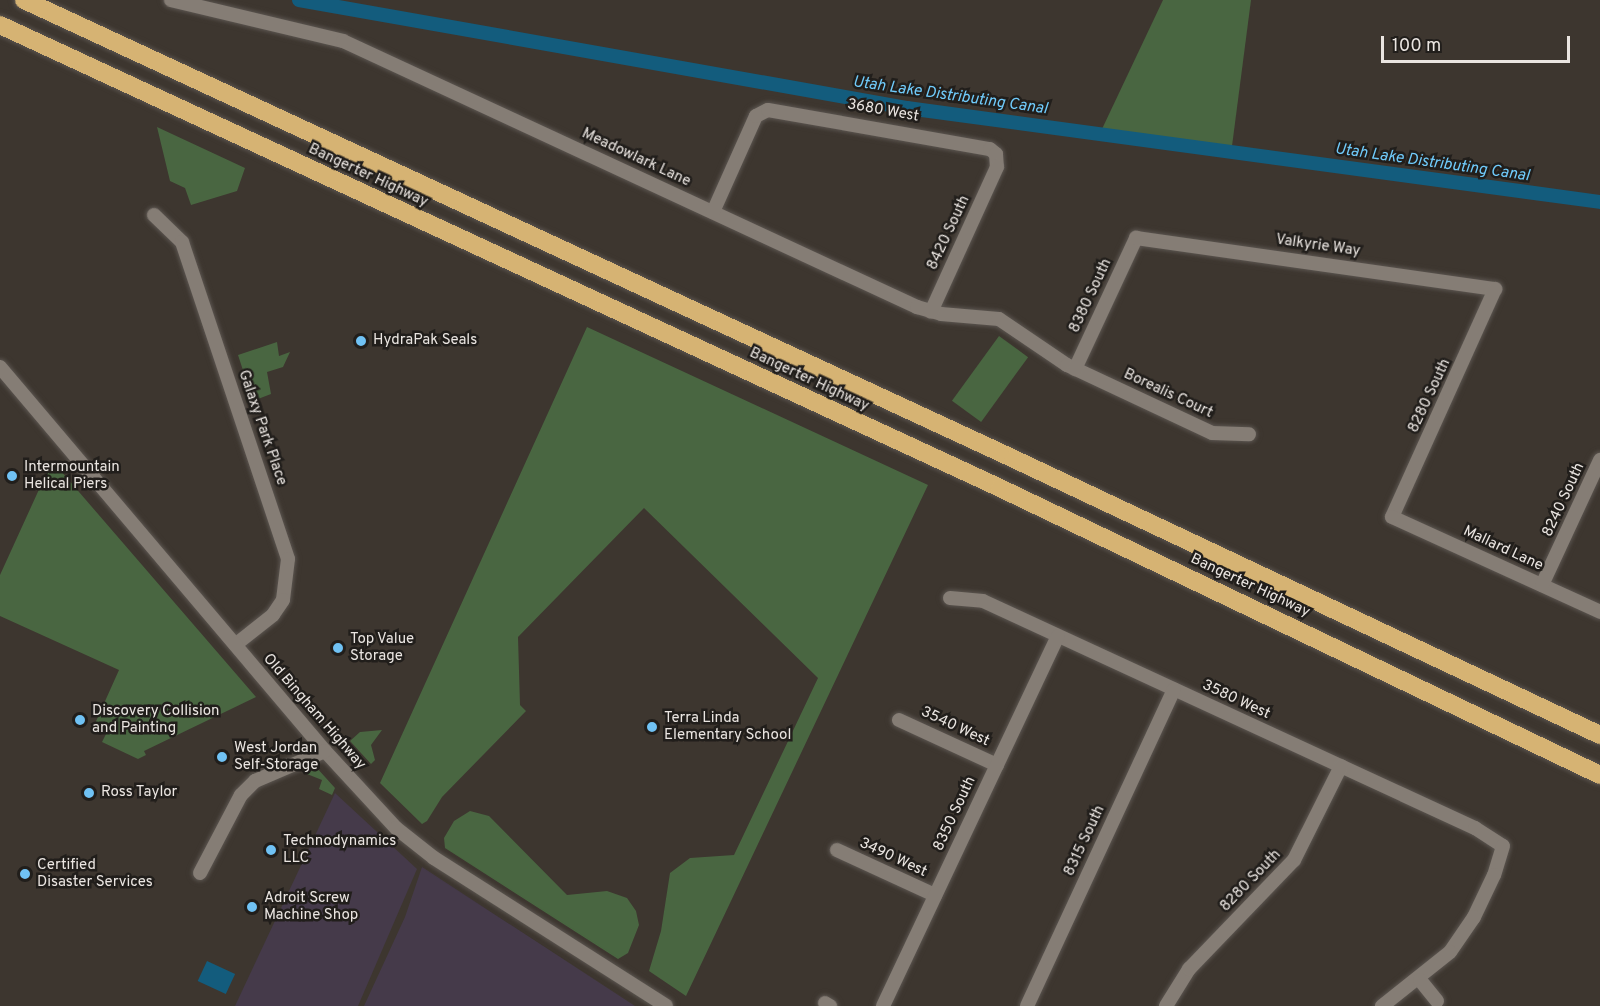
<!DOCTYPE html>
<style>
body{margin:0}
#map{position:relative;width:1600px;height:1006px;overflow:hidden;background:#3d362f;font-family:Overpass,sans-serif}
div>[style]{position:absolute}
.commercial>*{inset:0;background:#453a4a}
.green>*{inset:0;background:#496641;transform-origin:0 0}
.water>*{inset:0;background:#135c7d;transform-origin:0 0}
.canal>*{height:14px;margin:-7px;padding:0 7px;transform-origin:7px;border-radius:7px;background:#135c7d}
.roads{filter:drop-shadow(0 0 2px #5b5550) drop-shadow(0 0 2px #5b5550)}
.minor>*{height:14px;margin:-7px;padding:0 7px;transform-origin:7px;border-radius:7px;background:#857d75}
.highway>*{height:18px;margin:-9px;padding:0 9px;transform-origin:9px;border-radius:9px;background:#d6b373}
.dots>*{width:16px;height:16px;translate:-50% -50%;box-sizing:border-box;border:3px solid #211e1b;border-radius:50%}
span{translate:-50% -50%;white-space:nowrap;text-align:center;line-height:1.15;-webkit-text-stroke:5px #211e1b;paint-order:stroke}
.street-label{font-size:15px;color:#eae5e1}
.poi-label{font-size:15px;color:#eae5e1}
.left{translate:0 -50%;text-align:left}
.water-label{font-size:16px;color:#70cbfb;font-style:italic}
.scale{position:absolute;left:1381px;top:36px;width:189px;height:27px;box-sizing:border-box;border:3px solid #eae5e1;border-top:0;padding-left:8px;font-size:18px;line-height:21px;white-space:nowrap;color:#eae5e1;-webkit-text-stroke:4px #211e1b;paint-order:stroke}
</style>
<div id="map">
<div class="commercial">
<i style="clip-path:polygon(335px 793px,417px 869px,358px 1006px,235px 1006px)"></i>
<i style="clip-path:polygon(422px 867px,635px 1006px,364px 1006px,405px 917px)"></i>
</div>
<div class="green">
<i style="clip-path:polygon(1163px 0,1251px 0,1232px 146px,1102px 129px)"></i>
<i style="clip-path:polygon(157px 127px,245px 168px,237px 191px,191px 205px,185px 188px,170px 181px)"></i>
<i style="clip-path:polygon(587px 327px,928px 485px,686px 996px,649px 971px,661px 931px,670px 873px,690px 858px,734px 855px,818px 678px,644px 508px,518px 637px,520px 705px,526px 711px,442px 797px,427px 821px,422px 824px,380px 783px)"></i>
<i style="left:999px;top:336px;width:36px;height:80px;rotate:36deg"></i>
<i style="clip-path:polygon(277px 342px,279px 356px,290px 352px,283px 367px,267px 372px,271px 394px,253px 401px,238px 355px)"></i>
<i style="clip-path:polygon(52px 461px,54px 463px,256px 697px,144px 751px,146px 755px,138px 759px,102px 742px,106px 734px,93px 728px,119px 670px,0 616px,0 575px)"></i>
<i style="clip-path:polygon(382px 730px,371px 745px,375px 760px,371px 764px,350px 741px,360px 732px)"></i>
<i style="clip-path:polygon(316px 767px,335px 788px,332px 795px,319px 789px,322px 780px,307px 774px)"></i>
<i style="clip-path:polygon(470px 811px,489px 816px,567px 895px,607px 891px,627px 898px,636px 911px,639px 925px,628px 953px,618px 959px,445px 848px,444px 838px,454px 821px)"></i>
</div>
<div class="water">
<i style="left:207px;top:961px;width:31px;height:22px;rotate:25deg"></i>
</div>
<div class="canal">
<i style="left:299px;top:0;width:618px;rotate:10.07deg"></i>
<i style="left:907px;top:108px;width:699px;rotate:7.72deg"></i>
</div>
<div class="roads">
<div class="minor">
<i style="left:171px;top:0;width:177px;rotate:13.4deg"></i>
<i style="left:343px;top:41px;width:633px;rotate:24.86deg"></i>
<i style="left:917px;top:307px;width:25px;rotate:16deg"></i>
<i style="left:941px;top:314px;width:58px;rotate:4.9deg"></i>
<i style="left:999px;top:319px;width:82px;rotate:34.1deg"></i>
<i style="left:1067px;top:365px;width:160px;rotate:25.1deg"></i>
<i style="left:1212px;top:433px;width:37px;rotate:2deg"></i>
<i style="left:713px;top:212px;width:105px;rotate:-65.9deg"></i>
<i style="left:756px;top:116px;width:13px;rotate:-27deg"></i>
<i style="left:768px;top:110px;width:225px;rotate:10deg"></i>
<i style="left:990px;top:149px;width:8px;rotate:40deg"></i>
<i style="left:996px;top:154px;width:13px;rotate:86deg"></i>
<i style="left:997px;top:167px;width:159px;rotate:114.5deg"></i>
<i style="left:154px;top:215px;width:39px;rotate:44deg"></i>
<i style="left:182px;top:242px;width:334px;rotate:71.5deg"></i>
<i style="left:288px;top:559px;width:41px;rotate:97deg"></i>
<i style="left:283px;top:600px;width:18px;rotate:124deg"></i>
<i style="left:273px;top:615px;width:48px;rotate:141.7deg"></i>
<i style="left:0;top:367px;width:503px;rotate:49.76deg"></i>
<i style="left:325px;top:751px;width:105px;rotate:47.3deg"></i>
<i style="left:396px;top:828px;width:48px;rotate:38.3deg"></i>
<i style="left:434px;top:858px;width:275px;rotate:32.5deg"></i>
<i style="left:1075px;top:369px;width:145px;rotate:-65deg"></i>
<i style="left:1136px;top:238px;width:363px;rotate:8.1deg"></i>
<i style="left:1495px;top:289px;width:250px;rotate:114.3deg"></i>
<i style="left:1392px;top:517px;width:229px;rotate:24.5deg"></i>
<i style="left:1542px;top:585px;width:138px;rotate:-65.1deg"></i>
<i style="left:950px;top:598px;width:33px;rotate:5deg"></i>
<i style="left:983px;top:601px;width:542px;rotate:24.77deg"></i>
<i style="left:1475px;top:828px;width:33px;rotate:33deg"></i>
<i style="left:1503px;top:846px;width:30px;rotate:107deg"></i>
<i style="left:1494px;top:875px;width:47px;rotate:115.5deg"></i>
<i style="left:1474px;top:917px;width:42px;rotate:124.4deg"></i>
<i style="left:1450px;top:952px;width:87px;rotate:141.5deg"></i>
<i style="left:899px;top:720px;width:108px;rotate:24.7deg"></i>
<i style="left:837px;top:850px;width:108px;rotate:24.7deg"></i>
<i style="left:200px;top:873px;width:88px;rotate:-62.3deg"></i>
<i style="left:241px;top:795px;width:20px;rotate:-45deg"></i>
<i style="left:255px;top:781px;width:76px;rotate:-23.2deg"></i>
<i style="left:1420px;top:980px;width:27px;rotate:51deg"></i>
<i style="left:825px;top:1003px;width:6px;rotate:31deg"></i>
<i style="left:883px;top:1006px;width:409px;rotate:-64.7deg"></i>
<i style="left:1027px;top:1006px;width:349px;rotate:-65.1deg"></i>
<i style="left:1166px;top:1006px;width:44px;rotate:-58.1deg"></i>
<i style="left:1189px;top:969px;width:151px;rotate:-46.1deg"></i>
<i style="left:1294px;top:860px;width:105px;rotate:-63.4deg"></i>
</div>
<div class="highway">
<i style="left:24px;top:0;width:1091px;rotate:24.87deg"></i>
<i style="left:1014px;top:459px;width:648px;rotate:25.22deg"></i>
<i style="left:0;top:25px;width:1102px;rotate:24.84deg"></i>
<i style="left:1000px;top:488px;width:665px;rotate:25.56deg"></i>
</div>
</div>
<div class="dots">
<i style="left:361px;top:341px;background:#70c2f4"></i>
<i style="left:12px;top:476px;background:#70c2f4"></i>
<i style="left:338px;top:648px;background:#70c2f4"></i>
<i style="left:80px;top:720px;background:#70c2f4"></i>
<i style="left:652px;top:727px;background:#70c2f4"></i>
<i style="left:222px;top:757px;background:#70c2f4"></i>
<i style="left:89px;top:793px;background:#70c2f4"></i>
<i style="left:271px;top:850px;background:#70c2f4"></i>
<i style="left:25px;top:874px;background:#70c2f4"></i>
<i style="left:252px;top:907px;background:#70c2f4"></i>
</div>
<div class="street-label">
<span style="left:883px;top:111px;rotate:10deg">3680 West</span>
<span style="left:636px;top:158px;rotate:25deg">Meadowlark Lane</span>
<span style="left:368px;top:176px;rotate:25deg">Bangerter Highway</span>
<span style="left:949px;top:233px;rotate:-65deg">8420 South</span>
<span style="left:1318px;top:246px;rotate:8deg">Valkyrie Way</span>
<span style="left:1091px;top:296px;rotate:-65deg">8380 South</span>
<span style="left:809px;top:380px;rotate:25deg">Bangerter Highway</span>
<span style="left:1168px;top:394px;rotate:25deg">Borealis Court</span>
<span style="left:1430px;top:396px;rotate:-65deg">8280 South</span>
<span style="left:262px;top:428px;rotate:71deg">Galaxy Park Place</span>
<span style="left:1564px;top:500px;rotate:-65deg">8240 South</span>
<span style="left:1503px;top:549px;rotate:25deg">Mallard Lane</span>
<span style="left:1250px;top:586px;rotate:25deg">Bangerter Highway</span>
<span style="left:1236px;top:700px;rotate:25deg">3580 West</span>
<span style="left:314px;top:712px;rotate:49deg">Old Bingham Highway</span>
<span style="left:955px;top:727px;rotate:25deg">3540 West</span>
<span style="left:955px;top:814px;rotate:-65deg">8350 South</span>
<span style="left:1085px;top:841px;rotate:-65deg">8315 South</span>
<span style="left:893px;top:858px;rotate:25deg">3490 West</span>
<span style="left:1251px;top:881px;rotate:-46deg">8280 South</span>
</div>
<div class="poi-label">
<span class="left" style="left:373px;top:341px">HydraPak Seals</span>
<span class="left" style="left:24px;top:476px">Intermountain<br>Helical Piers</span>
<span class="left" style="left:350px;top:648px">Top Value<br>Storage</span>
<span class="left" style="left:92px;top:720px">Discovery Collision<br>and Painting</span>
<span class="left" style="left:664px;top:727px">Terra Linda<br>Elementary School</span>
<span class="left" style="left:234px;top:757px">West Jordan<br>Self-Storage</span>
<span class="left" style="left:101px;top:793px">Ross Taylor</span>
<span class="left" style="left:283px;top:850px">Technodynamics<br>LLC</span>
<span class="left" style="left:37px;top:874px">Certified<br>Disaster Services</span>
<span class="left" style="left:264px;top:907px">Adroit Screw<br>Machine Shop</span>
</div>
<div class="water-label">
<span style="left:950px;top:96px;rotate:8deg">Utah Lake Distributing Canal</span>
<span style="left:1432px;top:163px;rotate:8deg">Utah Lake Distributing Canal</span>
</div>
<div class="scale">100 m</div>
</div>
